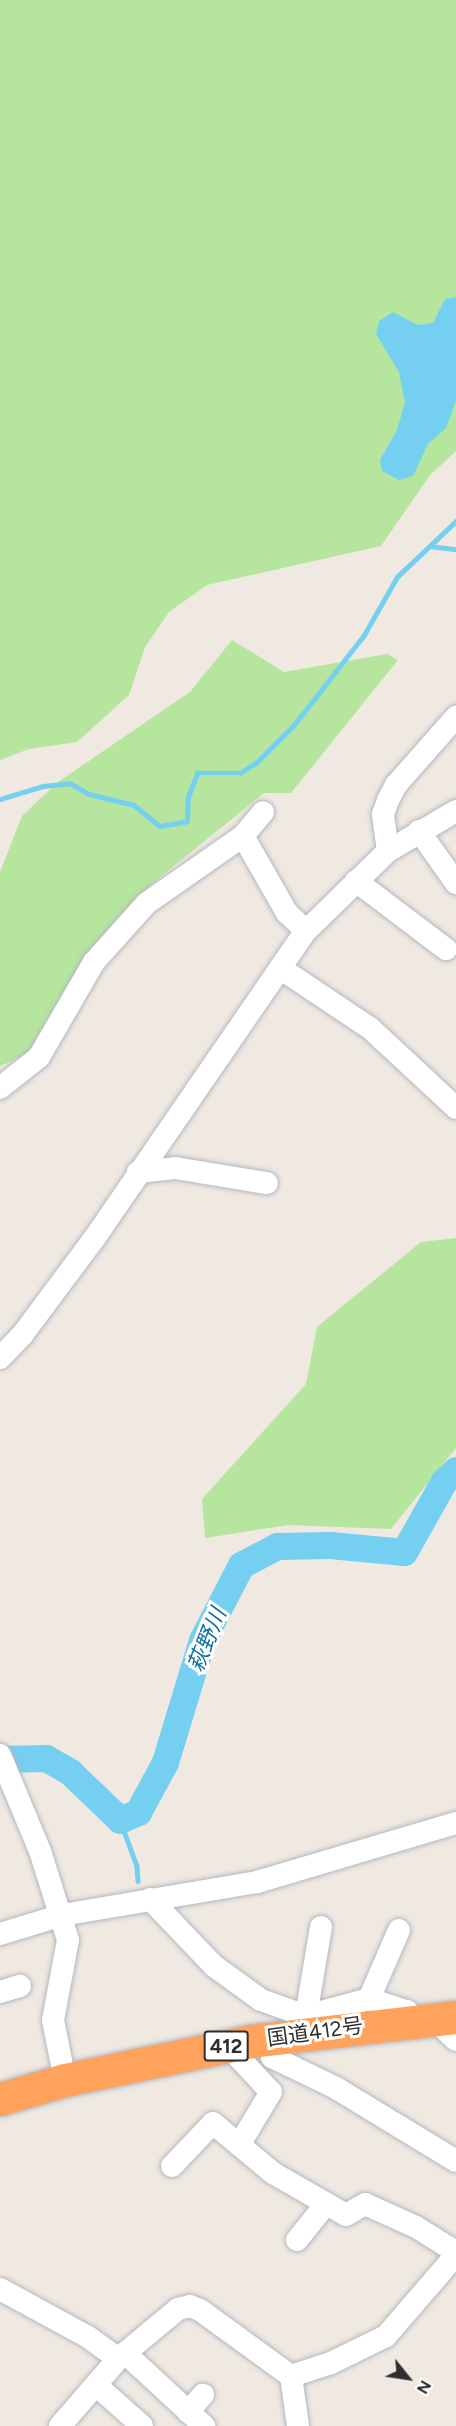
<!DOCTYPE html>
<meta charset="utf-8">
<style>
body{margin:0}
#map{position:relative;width:456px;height:2426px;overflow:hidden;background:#efe9e1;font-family:Figtree,"Noto Sans JP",sans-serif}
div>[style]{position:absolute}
.green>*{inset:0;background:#b6e59e}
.water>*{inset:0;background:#75cff0}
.stream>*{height:4.5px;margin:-2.25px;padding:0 2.25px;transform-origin:2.25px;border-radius:2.25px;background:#75cff0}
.river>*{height:27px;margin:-13.5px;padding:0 13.5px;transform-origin:13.5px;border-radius:13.5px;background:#75cff0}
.roads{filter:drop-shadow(0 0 2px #b4b7c1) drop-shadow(0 0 2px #b4b7c1)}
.minor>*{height:22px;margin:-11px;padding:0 11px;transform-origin:11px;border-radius:11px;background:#fff}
.highway>*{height:33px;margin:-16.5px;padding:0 16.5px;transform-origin:16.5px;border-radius:16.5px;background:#ffa35c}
span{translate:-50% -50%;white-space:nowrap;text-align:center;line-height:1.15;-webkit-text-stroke:6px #fff;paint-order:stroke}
.shield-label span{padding:2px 4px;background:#fff;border:2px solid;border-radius:4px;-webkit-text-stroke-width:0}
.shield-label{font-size:20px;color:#2e2e2e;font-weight:700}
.street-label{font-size:21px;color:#2e2e2e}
.water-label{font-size:22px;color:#0d6fa3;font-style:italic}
.north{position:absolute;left:378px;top:2348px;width:60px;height:60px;-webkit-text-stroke:4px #fff;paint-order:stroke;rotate:120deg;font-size:16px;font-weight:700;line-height:24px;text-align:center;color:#2e2e2e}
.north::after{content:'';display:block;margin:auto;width:21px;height:27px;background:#2e2e2e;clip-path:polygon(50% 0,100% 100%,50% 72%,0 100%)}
</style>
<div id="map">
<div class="green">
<i style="clip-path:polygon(0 0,456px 0,456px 451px,430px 475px,381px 546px,207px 585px,169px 612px,145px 647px,129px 695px,77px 742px,29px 749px,0 760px)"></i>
<i style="clip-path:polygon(232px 640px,284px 672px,387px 654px,398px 660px,291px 793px,264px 793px,149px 886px,78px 972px,30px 1053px,0 1066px,0 872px,22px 816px,58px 782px,190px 692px)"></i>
<i style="clip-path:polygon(456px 1238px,456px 1448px,391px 1529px,288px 1525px,205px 1538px,202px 1499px,306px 1384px,317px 1327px,421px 1242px)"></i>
</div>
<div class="water">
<i style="clip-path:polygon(456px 297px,456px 401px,446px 428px,428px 444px,413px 476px,399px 480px,382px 471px,380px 460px,397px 430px,405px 402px,399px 372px,376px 334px,379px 321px,393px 312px,418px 325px,433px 323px,445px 299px)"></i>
</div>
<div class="stream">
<i style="left:430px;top:546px;width:26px;rotate:7deg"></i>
<i style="left:0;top:799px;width:45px;rotate:-16.8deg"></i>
<i style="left:43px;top:786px;width:27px;rotate:-6deg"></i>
<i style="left:70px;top:783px;width:22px;rotate:30deg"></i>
<i style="left:89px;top:794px;width:46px;rotate:13.7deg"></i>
<i style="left:134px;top:805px;width:33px;rotate:39deg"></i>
<i style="left:160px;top:826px;width:27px;rotate:-10deg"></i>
<i style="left:187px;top:821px;width:24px;rotate:-88deg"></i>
<i style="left:188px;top:797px;width:26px;rotate:-69deg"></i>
<i style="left:197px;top:773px;width:43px"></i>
<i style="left:240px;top:773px;width:20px;rotate:-33deg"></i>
<i style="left:257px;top:762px;width:52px;rotate:-45deg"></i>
<i style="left:294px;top:725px;width:114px;rotate:-52.1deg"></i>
<i style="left:364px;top:635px;width:67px;rotate:-60.4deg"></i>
<i style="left:397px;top:577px;width:81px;rotate:-43.5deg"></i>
<i style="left:120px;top:1820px;width:49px;rotate:69.7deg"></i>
<i style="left:137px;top:1866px;width:15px;rotate:86deg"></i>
</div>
<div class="river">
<i style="left:0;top:1759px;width:46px;rotate:-1.2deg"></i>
<i style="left:46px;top:1758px;width:28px;rotate:30deg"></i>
<i style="left:70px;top:1772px;width:69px;rotate:43.8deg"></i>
<i style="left:120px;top:1820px;width:20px;rotate:-24deg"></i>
<i style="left:138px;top:1812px;width:57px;rotate:-61.6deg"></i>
<i style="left:165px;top:1762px;width:127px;rotate:-73.1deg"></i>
<i style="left:202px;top:1640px;width:85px;rotate:-62.5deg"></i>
<i style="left:241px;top:1565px;width:41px;rotate:-27.8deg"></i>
<i style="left:277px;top:1546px;width:53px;rotate:-1.1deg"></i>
<i style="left:330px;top:1545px;width:74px;rotate:5.4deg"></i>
<i style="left:404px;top:1552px;width:81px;rotate:-60.6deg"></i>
<i style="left:444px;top:1481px;width:16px;rotate:-43deg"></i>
</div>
<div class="roads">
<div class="minor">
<i style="left:419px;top:831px;width:64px;rotate:54.6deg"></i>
<i style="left:243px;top:836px;width:89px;rotate:60.3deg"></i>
<i style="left:287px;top:913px;width:26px;rotate:43deg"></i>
<i style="left:388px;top:851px;width:37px;rotate:-98deg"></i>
<i style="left:383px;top:814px;width:15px;rotate:-70deg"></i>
<i style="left:388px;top:800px;width:17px;rotate:-62deg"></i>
<i style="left:396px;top:785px;width:91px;rotate:-48.6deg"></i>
<i style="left:356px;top:881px;width:113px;rotate:37.1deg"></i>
<i style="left:280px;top:968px;width:110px;rotate:33.8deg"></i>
<i style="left:371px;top:1029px;width:116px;rotate:42.9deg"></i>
<i style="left:0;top:1088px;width:50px;rotate:-38.5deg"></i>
<i style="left:39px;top:1057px;width:110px;rotate:-59.9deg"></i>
<i style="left:94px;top:962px;width:79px;rotate:-48.1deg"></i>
<i style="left:147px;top:903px;width:117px;rotate:-34.9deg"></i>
<i style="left:243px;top:836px;width:31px;rotate:-50deg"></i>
<i style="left:138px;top:1172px;width:37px;rotate:-6deg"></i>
<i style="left:175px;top:1168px;width:93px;rotate:9.3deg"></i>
<i style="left:0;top:1358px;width:33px;rotate:-46deg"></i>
<i style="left:23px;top:1334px;width:122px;rotate:-53.3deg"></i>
<i style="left:96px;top:1236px;width:370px;rotate:-55.5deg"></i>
<i style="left:306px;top:931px;width:115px;rotate:-44.3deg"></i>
<i style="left:388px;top:851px;width:79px;rotate:-30.5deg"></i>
<i style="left:0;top:1755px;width:104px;rotate:67.4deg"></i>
<i style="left:40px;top:1851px;width:93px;rotate:72.5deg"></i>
<i style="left:68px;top:1940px;width:81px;rotate:100.6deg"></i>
<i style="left:53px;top:2020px;width:61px;rotate:78.7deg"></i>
<i style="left:150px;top:1899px;width:93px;rotate:46.3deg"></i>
<i style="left:214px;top:1966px;width:58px;rotate:35.9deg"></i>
<i style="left:261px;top:2000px;width:48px;rotate:19.6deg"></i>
<i style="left:306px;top:2016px;width:16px;rotate:63deg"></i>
<i style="left:321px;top:1927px;width:90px;rotate:99.6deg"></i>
<i style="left:306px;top:2016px;width:65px;rotate:-15.1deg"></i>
<i style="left:399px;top:1930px;width:75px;rotate:113.5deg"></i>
<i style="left:369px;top:1999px;width:40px;rotate:18deg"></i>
<i style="left:407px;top:2011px;width:10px;rotate:73deg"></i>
<i style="left:0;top:1934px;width:65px;rotate:-17deg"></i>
<i style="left:62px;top:1915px;width:198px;rotate:-9.6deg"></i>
<i style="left:257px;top:1882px;width:208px;rotate:-16.5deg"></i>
<i style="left:0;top:1992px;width:21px;rotate:-17deg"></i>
<i style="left:434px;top:2019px;width:30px;rotate:44deg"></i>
<i style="left:267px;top:2038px;width:20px;rotate:75deg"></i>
<i style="left:272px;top:2057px;width:71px;rotate:25.8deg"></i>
<i style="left:336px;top:2088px;width:140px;rotate:31.3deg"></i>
<i style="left:227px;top:2045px;width:64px;rotate:46.9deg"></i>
<i style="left:271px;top:2092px;width:62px;rotate:121.1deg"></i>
<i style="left:172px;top:2166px;width:59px;rotate:-46.4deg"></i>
<i style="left:213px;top:2123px;width:78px;rotate:39.8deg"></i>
<i style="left:273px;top:2173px;width:84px;rotate:29.9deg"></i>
<i style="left:346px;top:2215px;width:22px;rotate:-30deg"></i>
<i style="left:365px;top:2204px;width:56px;rotate:24.3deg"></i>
<i style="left:416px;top:2227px;width:47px;rotate:32deg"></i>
<i style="left:297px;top:2240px;width:46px;rotate:-51.1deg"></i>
<i style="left:0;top:2289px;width:100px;rotate:28.6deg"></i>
<i style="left:88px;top:2337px;width:37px;rotate:36deg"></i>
<i style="left:118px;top:2359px;width:78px;rotate:-39.8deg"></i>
<i style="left:178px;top:2309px;width:12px;rotate:-14deg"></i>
<i style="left:190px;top:2306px;width:11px;rotate:22deg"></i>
<i style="left:200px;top:2310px;width:112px;rotate:36deg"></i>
<i style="left:291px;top:2376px;width:50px;rotate:82deg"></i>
<i style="left:125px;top:2353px;width:108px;rotate:42.7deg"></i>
<i style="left:291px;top:2376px;width:42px;rotate:-18deg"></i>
<i style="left:331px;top:2363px;width:61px;rotate:-26.1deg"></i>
<i style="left:386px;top:2336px;width:107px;rotate:-49.2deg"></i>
<i style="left:97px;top:2386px;width:60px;rotate:41.6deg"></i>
<i style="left:188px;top:2412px;width:23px;rotate:-49deg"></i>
<i style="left:60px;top:2426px;width:89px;rotate:-49.1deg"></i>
</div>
<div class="highway">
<i style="left:0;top:2099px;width:68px;rotate:-16.3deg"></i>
<i style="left:65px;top:2080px;width:190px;rotate:-11.8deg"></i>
<i style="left:251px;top:2041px;width:206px;rotate:-6.7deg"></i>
</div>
</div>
<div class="shield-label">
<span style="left:226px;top:2046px">412</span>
</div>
<div class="street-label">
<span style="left:315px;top:2032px;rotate:-8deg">国道412号</span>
</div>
<div class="water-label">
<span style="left:207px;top:1640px;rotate:-68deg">萩野川</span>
</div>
<div class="north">N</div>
</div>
